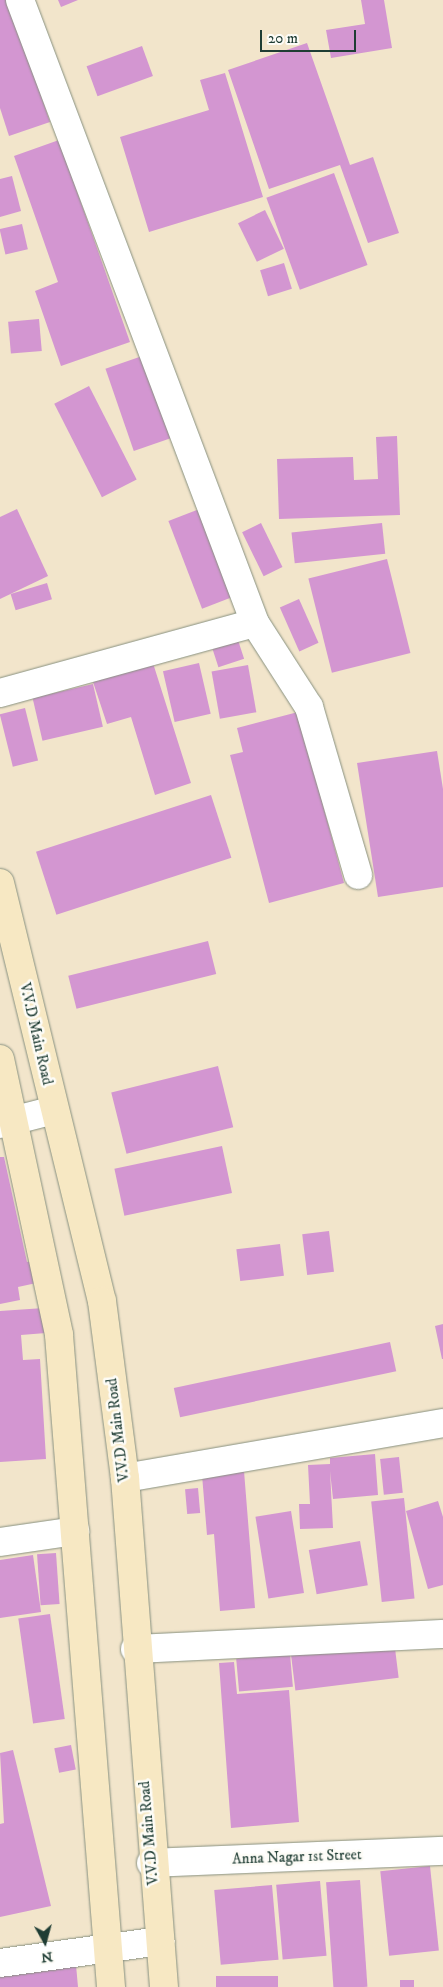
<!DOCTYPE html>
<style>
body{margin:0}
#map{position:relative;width:443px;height:1987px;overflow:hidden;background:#f2e5cb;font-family:"IM FELL DW Pica",serif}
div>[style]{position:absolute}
.building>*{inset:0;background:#d396d1;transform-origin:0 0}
.roads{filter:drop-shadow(0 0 1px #889180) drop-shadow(0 0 1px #889180)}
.street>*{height:28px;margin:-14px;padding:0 14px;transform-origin:14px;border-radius:14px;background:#fff}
.secondary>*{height:28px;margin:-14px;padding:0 14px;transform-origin:14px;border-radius:14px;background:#f7e8c3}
span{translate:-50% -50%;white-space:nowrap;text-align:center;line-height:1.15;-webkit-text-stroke:5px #fdfcf7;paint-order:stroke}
.street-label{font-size:15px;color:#1f3d34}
.north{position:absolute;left:20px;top:1917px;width:50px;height:50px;-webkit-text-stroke:4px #fdfcf7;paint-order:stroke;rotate:173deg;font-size:14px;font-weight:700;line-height:20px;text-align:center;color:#1f3d34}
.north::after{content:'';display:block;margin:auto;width:18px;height:22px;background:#1f3d34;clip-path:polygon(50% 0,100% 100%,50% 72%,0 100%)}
.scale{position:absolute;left:260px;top:30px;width:96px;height:22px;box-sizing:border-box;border:2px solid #1f3d34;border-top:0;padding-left:6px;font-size:15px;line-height:18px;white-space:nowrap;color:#1f3d34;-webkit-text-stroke:4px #fdfcf7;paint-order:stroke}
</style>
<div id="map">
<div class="building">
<i style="clip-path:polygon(0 0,9px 0,50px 122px,9px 136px,0 108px)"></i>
<i style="clip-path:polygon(58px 0,78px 0,61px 7px)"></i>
<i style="clip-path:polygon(361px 0,384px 0,392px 48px,331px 58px,326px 30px,365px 24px)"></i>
<i style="clip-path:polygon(307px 43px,350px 165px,373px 157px,399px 233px,368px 243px,340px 165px,269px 189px,228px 70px)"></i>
<i style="left:142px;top:46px;width:32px;height:59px;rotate:70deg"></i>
<i style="clip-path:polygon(225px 73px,263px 197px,149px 232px,120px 137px,209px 110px,200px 80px)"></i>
<i style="clip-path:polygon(59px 140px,130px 342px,61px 366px,35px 291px,58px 282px,14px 156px)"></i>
<i style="left:334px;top:173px;width:98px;height:72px;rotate:70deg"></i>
<i style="clip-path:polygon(12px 176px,21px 211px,0 217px,0 179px)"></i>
<i style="left:265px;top:210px;width:43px;height:30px;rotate:64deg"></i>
<i style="left:22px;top:224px;width:26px;height:23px;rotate:77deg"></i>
<i style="left:284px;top:263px;width:27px;height:25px;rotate:73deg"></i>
<i style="left:39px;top:319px;width:32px;height:31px;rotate:85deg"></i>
<i style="left:148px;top:354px;width:87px;height:45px;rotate:71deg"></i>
<i style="left:89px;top:386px;width:105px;height:39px;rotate:63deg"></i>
<i style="clip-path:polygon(397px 436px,400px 515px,279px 519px,277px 459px,353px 457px,354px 480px,378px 479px,376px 437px)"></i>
<i style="left:202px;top:508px;width:94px;height:36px;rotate:69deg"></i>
<i style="clip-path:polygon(17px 509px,48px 576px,0 599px,0 517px)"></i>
<i style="left:261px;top:523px;width:49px;height:21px;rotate:64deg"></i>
<i style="left:382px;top:523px;width:31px;height:91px;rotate:84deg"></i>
<i style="left:387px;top:559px;width:97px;height:81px;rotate:76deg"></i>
<i style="left:47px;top:583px;width:17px;height:38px;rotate:73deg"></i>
<i style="left:299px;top:599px;width:48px;height:21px;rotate:66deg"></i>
<i style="left:237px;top:637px;width:23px;height:27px;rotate:72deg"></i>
<i style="clip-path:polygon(152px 660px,191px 783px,155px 795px,131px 717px,107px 724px,92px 679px)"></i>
<i style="left:199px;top:663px;width:52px;height:37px;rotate:77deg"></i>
<i style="left:248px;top:665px;width:48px;height:37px;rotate:80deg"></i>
<i style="left:93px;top:684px;width:44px;height:62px;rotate:77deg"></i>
<i style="left:25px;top:708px;width:54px;height:26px;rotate:76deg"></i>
<i style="clip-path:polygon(298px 712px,344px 883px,269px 903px,230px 755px,243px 752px,237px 728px)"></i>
<i style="clip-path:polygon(437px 751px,443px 789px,443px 887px,378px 897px,357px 763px)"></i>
<i style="left:211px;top:795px;width:66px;height:184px;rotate:72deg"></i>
<i style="left:208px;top:941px;width:34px;height:144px;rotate:76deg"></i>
<i style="left:218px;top:1066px;width:63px;height:110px;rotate:76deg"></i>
<i style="left:222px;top:1146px;width:48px;height:110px;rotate:78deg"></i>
<i style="clip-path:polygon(0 1157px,4px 1157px,27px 1262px,36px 1260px,41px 1282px,18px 1287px,20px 1300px,0 1304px)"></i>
<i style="left:329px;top:1231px;width:41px;height:27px;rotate:83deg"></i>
<i style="left:280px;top:1244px;width:32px;height:44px;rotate:83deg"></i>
<i style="clip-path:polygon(44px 1308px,46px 1333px,21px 1335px,23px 1360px,40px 1359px,46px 1459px,0 1462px,0 1311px)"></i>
<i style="clip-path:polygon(443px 1324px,443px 1359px,442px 1359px,435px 1326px)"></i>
<i style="left:390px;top:1342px;width:30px;height:221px;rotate:78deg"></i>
<i style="clip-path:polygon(375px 1454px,378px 1495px,333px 1499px,330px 1471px,333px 1528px,300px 1529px,299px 1504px,310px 1504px,308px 1465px,330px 1464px,330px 1458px)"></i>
<i style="left:399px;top:1457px;width:36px;height:19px;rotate:84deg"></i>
<i style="clip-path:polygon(244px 1471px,255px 1608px,220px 1611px,214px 1534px,207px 1535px,202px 1475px)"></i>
<i style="left:198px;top:1488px;width:25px;height:13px;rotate:85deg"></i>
<i style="left:404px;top:1498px;width:101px;height:33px;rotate:84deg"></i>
<i style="clip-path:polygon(438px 1501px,443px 1517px,443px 1585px,428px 1589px,406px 1511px)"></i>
<i style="left:291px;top:1511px;width:83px;height:36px;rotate:81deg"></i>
<i style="left:360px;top:1541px;width:45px;height:52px;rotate:80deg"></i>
<i style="left:56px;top:1553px;width:51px;height:19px;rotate:86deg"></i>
<i style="clip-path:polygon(33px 1555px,41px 1612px,0 1618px,0 1560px)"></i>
<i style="left:50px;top:1614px;width:106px;height:32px;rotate:82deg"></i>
<i style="left:394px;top:1640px;width:38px;height:104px;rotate:83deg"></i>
<i style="left:290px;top:1654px;width:33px;height:54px;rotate:85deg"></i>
<i style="clip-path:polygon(234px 1662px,237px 1694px,289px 1690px,299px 1822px,231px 1828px,219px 1663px)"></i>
<i style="left:71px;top:1745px;width:25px;height:17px;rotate:79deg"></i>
<i style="clip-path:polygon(13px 1750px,51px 1906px,0 1917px,0 1824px,4px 1823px,0 1753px)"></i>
<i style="left:430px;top:1866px;width:85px;height:50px;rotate:84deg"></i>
<i style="left:360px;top:1880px;width:107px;height:34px;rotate:86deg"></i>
<i style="left:320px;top:1881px;width:75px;height:44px;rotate:85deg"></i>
<i style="left:272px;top:1885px;width:75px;height:58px;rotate:85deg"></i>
<i style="clip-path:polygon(76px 1965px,78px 1987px,0 1987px,0 1971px)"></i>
<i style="left:278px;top:1976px;width:11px;height:62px;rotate:90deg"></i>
<i style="left:400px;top:1980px;width:14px;height:7px"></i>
</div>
<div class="roads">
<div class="street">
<i style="left:20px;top:0;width:666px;rotate:69.33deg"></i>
<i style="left:0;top:693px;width:264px;rotate:-15.4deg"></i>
<i style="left:255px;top:623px;width:100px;rotate:57.3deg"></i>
<i style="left:309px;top:707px;width:175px;rotate:73.7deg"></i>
<i style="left:0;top:1124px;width:56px;rotate:-14.5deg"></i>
<i style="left:125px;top:1478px;width:323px;rotate:-9.8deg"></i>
<i style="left:0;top:1542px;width:76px;rotate:-8.3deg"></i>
<i style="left:135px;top:1649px;width:308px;rotate:-2.8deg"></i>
<i style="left:151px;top:1863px;width:292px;rotate:-2.4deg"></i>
<i style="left:0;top:1963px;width:162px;rotate:-7.8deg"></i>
</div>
<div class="secondary">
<i style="left:0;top:883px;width:430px;rotate:76.3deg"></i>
<i style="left:102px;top:1301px;width:178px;rotate:82.6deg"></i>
<i style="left:125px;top:1478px;width:510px;rotate:85.62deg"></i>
<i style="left:0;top:1059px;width:282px;rotate:77.9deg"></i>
<i style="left:59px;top:1335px;width:654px;rotate:85.44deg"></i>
</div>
</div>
<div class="street-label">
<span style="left:36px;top:1034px;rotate:77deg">V.V.D Main Road</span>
<span style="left:118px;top:1430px;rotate:-97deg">V.V.D Main Road</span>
<span style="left:149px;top:1833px;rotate:-95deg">V.V.D Main Road</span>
<span style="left:297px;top:1857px;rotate:-2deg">Anna Nagar 1st Street</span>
</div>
<div class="north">N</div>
<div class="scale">20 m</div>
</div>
